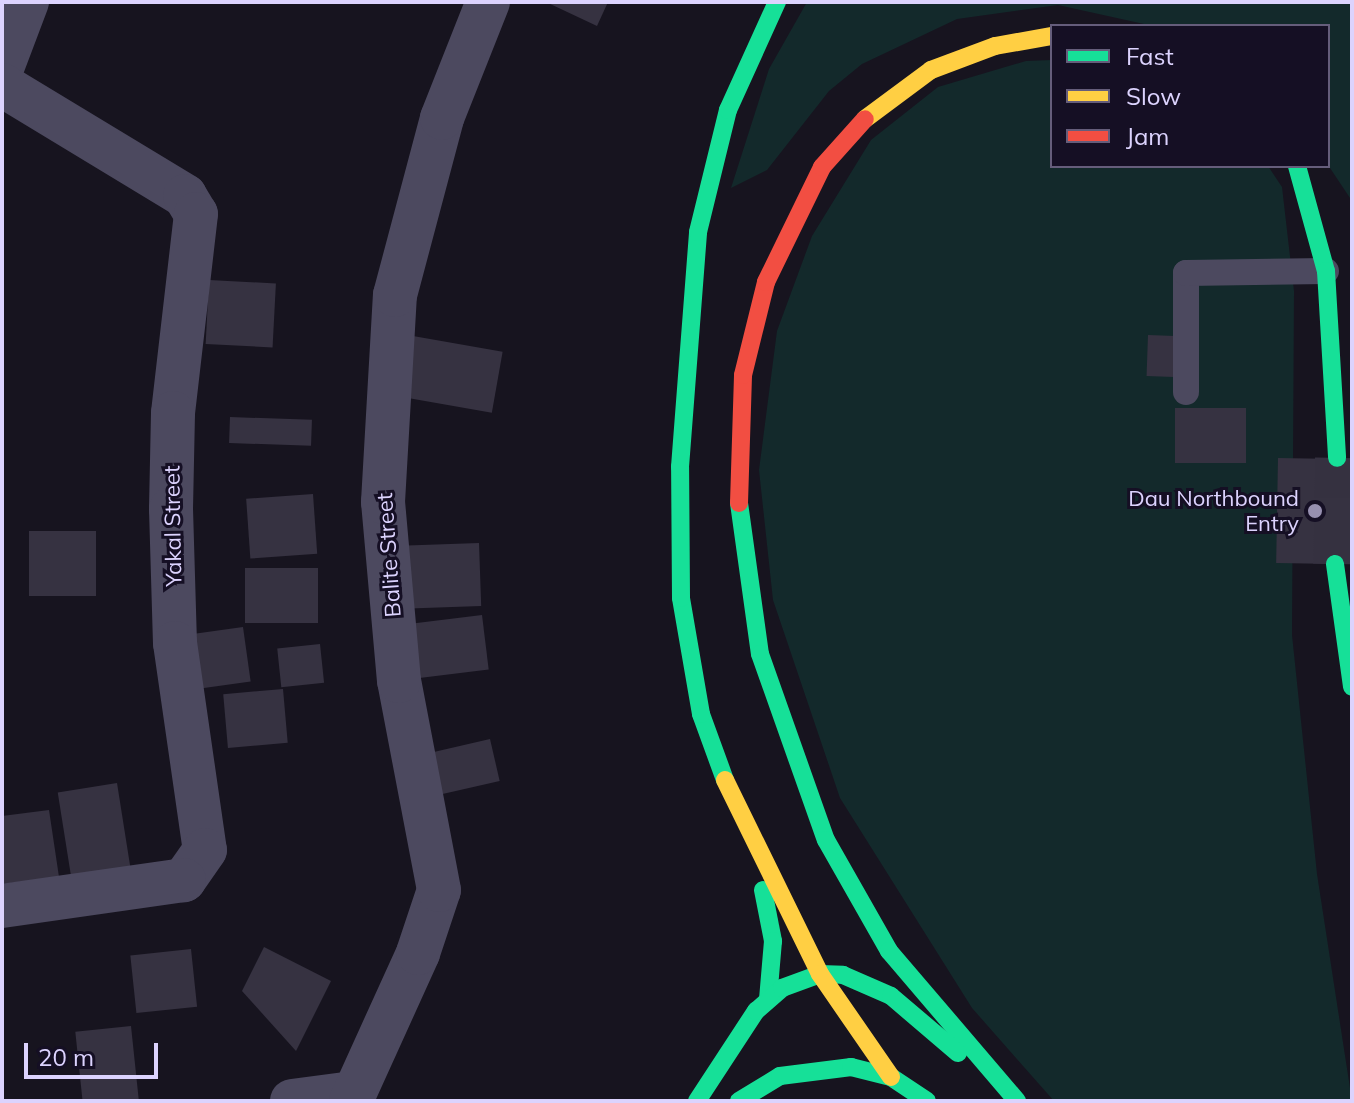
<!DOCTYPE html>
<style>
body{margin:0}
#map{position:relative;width:1354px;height:1103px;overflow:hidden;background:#17141f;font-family:Mulish,sans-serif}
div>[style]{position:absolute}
.green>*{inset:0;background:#13292b}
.building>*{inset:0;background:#363241;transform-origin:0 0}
.highway-tunnel>*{height:44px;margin-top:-22px;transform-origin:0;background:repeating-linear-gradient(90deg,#353140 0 44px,transparent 0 66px)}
.lane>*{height:26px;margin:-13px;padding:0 13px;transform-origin:13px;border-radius:13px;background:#4c495f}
.street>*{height:44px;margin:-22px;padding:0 22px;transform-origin:22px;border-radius:22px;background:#4c495f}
.fast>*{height:18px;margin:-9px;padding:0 9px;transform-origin:9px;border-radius:9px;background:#16e098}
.slow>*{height:18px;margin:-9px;padding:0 9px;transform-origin:9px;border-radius:9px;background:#ffcf43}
.jam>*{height:18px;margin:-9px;padding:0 9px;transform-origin:9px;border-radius:9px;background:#f24e42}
.dots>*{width:22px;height:22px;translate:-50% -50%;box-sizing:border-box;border:4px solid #150f24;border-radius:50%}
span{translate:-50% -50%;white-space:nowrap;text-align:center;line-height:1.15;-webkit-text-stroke:6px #150f24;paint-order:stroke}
.poi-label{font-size:22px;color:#dcd3fe}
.right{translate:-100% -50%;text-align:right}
.street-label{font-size:22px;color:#dcd3fe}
.frame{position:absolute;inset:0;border:4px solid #dcd3fe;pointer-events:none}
.legend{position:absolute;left:1050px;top:24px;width:280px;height:144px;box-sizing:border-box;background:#150f24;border:2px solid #655d7b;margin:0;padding:10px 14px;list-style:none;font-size:24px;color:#dcd3fe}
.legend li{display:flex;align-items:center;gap:16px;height:40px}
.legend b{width:40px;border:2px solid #655d7b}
.scale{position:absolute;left:24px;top:1043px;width:134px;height:36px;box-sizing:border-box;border:4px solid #dcd3fe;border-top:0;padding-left:10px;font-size:24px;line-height:28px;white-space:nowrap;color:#dcd3fe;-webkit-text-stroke:6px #150f24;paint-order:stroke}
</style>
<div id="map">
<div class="green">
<i style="clip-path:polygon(807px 2px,1352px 2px,1352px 201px,1328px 165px,1328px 26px,1153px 26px,1058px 5px,957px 19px,862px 64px,829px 91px,767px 170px,731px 188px,769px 69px)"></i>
<i style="clip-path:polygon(1052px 60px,1052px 166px,1268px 166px,1282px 187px,1294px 291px,1292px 635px,1317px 874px,1352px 1101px,1054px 1101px,972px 1008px,840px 798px,773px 600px,759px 470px,777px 331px,812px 236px,871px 140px,938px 87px,1026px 61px)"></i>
</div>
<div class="building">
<i style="clip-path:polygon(546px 2px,608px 2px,597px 26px)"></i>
<i style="left:209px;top:280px;width:67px;height:64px;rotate:3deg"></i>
<i style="left:1148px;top:335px;width:27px;height:41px;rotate:2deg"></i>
<i style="left:413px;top:336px;width:91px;height:62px;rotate:10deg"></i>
<i style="left:1246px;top:408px;width:55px;height:71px;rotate:90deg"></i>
<i style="left:230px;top:417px;width:82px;height:26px;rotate:2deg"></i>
<i style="left:1278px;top:458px;width:74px;height:105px;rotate:1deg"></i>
<i style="left:313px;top:494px;width:60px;height:67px;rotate:86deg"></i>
<i style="left:29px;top:531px;width:67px;height:65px"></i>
<i style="left:479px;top:543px;width:63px;height:79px;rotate:88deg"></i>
<i style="left:318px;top:568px;width:55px;height:73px;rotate:90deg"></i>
<i style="left:482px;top:615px;width:55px;height:80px;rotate:83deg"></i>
<i style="left:243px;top:627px;width:55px;height:58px;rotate:82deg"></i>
<i style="left:320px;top:644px;width:39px;height:43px;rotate:84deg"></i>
<i style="left:283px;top:689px;width:54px;height:60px;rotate:85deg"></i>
<i style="left:490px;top:739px;width:43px;height:71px;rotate:77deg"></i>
<i style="left:117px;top:783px;width:86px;height:60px;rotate:81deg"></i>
<i style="clip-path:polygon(49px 810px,59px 877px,2px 884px,2px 816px)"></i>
<i style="clip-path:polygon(264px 947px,331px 981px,296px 1051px,242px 991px)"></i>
<i style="left:191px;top:949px;width:58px;height:61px;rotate:84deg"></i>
<i style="left:131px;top:1026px;width:75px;height:56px;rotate:84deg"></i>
</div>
<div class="highway-tunnel">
<i style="left:1335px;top:564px;width:106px;rotate:-88.9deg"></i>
</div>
<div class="lane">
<i style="left:1186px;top:392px;width:119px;rotate:-90deg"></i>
<i style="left:1186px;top:273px;width:140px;rotate:-0.8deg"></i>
</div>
<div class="street">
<i style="left:2px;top:68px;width:71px;rotate:-69.3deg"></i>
<i style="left:2px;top:85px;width:214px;rotate:31.2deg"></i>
<i style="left:185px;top:196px;width:21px;rotate:59deg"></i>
<i style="left:196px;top:214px;width:200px;rotate:96.6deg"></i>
<i style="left:173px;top:413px;width:96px;rotate:91.2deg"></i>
<i style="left:171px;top:509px;width:134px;rotate:88.3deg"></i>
<i style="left:175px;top:643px;width:209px;rotate:81.8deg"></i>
<i style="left:205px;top:850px;width:37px;rotate:125deg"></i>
<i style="left:184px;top:880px;width:184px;rotate:171.9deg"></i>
<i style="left:292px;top:1101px;width:63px;rotate:-7.4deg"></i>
<i style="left:351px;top:1101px;width:162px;rotate:-65.6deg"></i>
<i style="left:418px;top:953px;width:66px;rotate:-71.6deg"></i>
<i style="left:439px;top:890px;width:213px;rotate:-100.8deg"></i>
<i style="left:399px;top:681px;width:180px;rotate:-95.1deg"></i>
<i style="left:383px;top:502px;width:207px;rotate:-86.7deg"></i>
<i style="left:395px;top:295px;width:183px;rotate:-75.1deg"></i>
<i style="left:442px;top:118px;width:125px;rotate:-68.4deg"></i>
</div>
<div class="fast">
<i style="left:1297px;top:166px;width:109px;rotate:74.6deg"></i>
<i style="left:1326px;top:271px;width:187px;rotate:86.6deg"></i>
<i style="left:739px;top:503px;width:152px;rotate:82.1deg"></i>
<i style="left:760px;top:654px;width:197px;rotate:70.5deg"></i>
<i style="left:826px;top:840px;width:128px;rotate:60.4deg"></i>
<i style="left:889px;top:951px;width:197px;rotate:49.5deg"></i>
<i style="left:1335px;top:564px;width:124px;rotate:82.1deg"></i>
<i style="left:725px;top:780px;width:70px;rotate:-110deg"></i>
<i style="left:701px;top:714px;width:118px;rotate:-99.8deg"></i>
<i style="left:681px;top:598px;width:131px;rotate:-90.4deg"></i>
<i style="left:680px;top:467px;width:236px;rotate:-85.6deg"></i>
<i style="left:698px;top:232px;width:126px;rotate:-76.2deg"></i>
<i style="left:728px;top:110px;width:119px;rotate:-65.6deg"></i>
<i style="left:763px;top:890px;width:52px;rotate:78.9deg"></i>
<i style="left:773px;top:941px;width:58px;rotate:94.9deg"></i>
<i style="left:891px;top:1077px;width:43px;rotate:33.7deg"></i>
<i style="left:697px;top:1101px;width:108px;rotate:-56.8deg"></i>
<i style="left:756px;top:1011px;width:35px;rotate:-41deg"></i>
<i style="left:782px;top:988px;width:40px;rotate:-20.2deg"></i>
<i style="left:820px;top:974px;width:23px;rotate:2deg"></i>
<i style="left:843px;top:975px;width:52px;rotate:23.6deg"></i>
<i style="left:891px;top:996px;width:88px;rotate:40.4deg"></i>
<i style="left:739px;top:1101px;width:48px;rotate:-31.4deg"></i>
<i style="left:780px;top:1076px;width:72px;rotate:-7.2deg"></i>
<i style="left:851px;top:1067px;width:41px;rotate:14deg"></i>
</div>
<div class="slow">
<i style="left:865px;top:119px;width:82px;rotate:-36.6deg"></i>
<i style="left:931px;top:70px;width:68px;rotate:-20.6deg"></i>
<i style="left:995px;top:46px;width:58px;rotate:-10deg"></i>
<i style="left:725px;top:780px;width:216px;rotate:63.9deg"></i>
<i style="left:820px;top:974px;width:125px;rotate:55.4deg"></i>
</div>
<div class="jam">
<i style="left:739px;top:503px;width:128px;rotate:-88.2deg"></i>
<i style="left:743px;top:375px;width:96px;rotate:-76.1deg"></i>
<i style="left:766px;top:282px;width:128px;rotate:-64deg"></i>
<i style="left:822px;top:167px;width:64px;rotate:-48.1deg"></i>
</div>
<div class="dots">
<i style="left:1315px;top:511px;background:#9790b0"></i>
</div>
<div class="poi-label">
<span class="right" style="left:1299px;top:511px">Dau Northbound<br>Entry</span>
</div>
<div class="street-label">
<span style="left:173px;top:526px;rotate:-91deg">Yakal Street</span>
<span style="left:389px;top:555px;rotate:-94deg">Balite Street</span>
</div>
<div class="frame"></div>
<ul class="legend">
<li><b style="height:10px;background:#16e098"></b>Fast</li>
<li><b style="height:10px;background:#ffcf43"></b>Slow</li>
<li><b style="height:10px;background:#f24e42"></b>Jam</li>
</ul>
<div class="scale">20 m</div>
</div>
